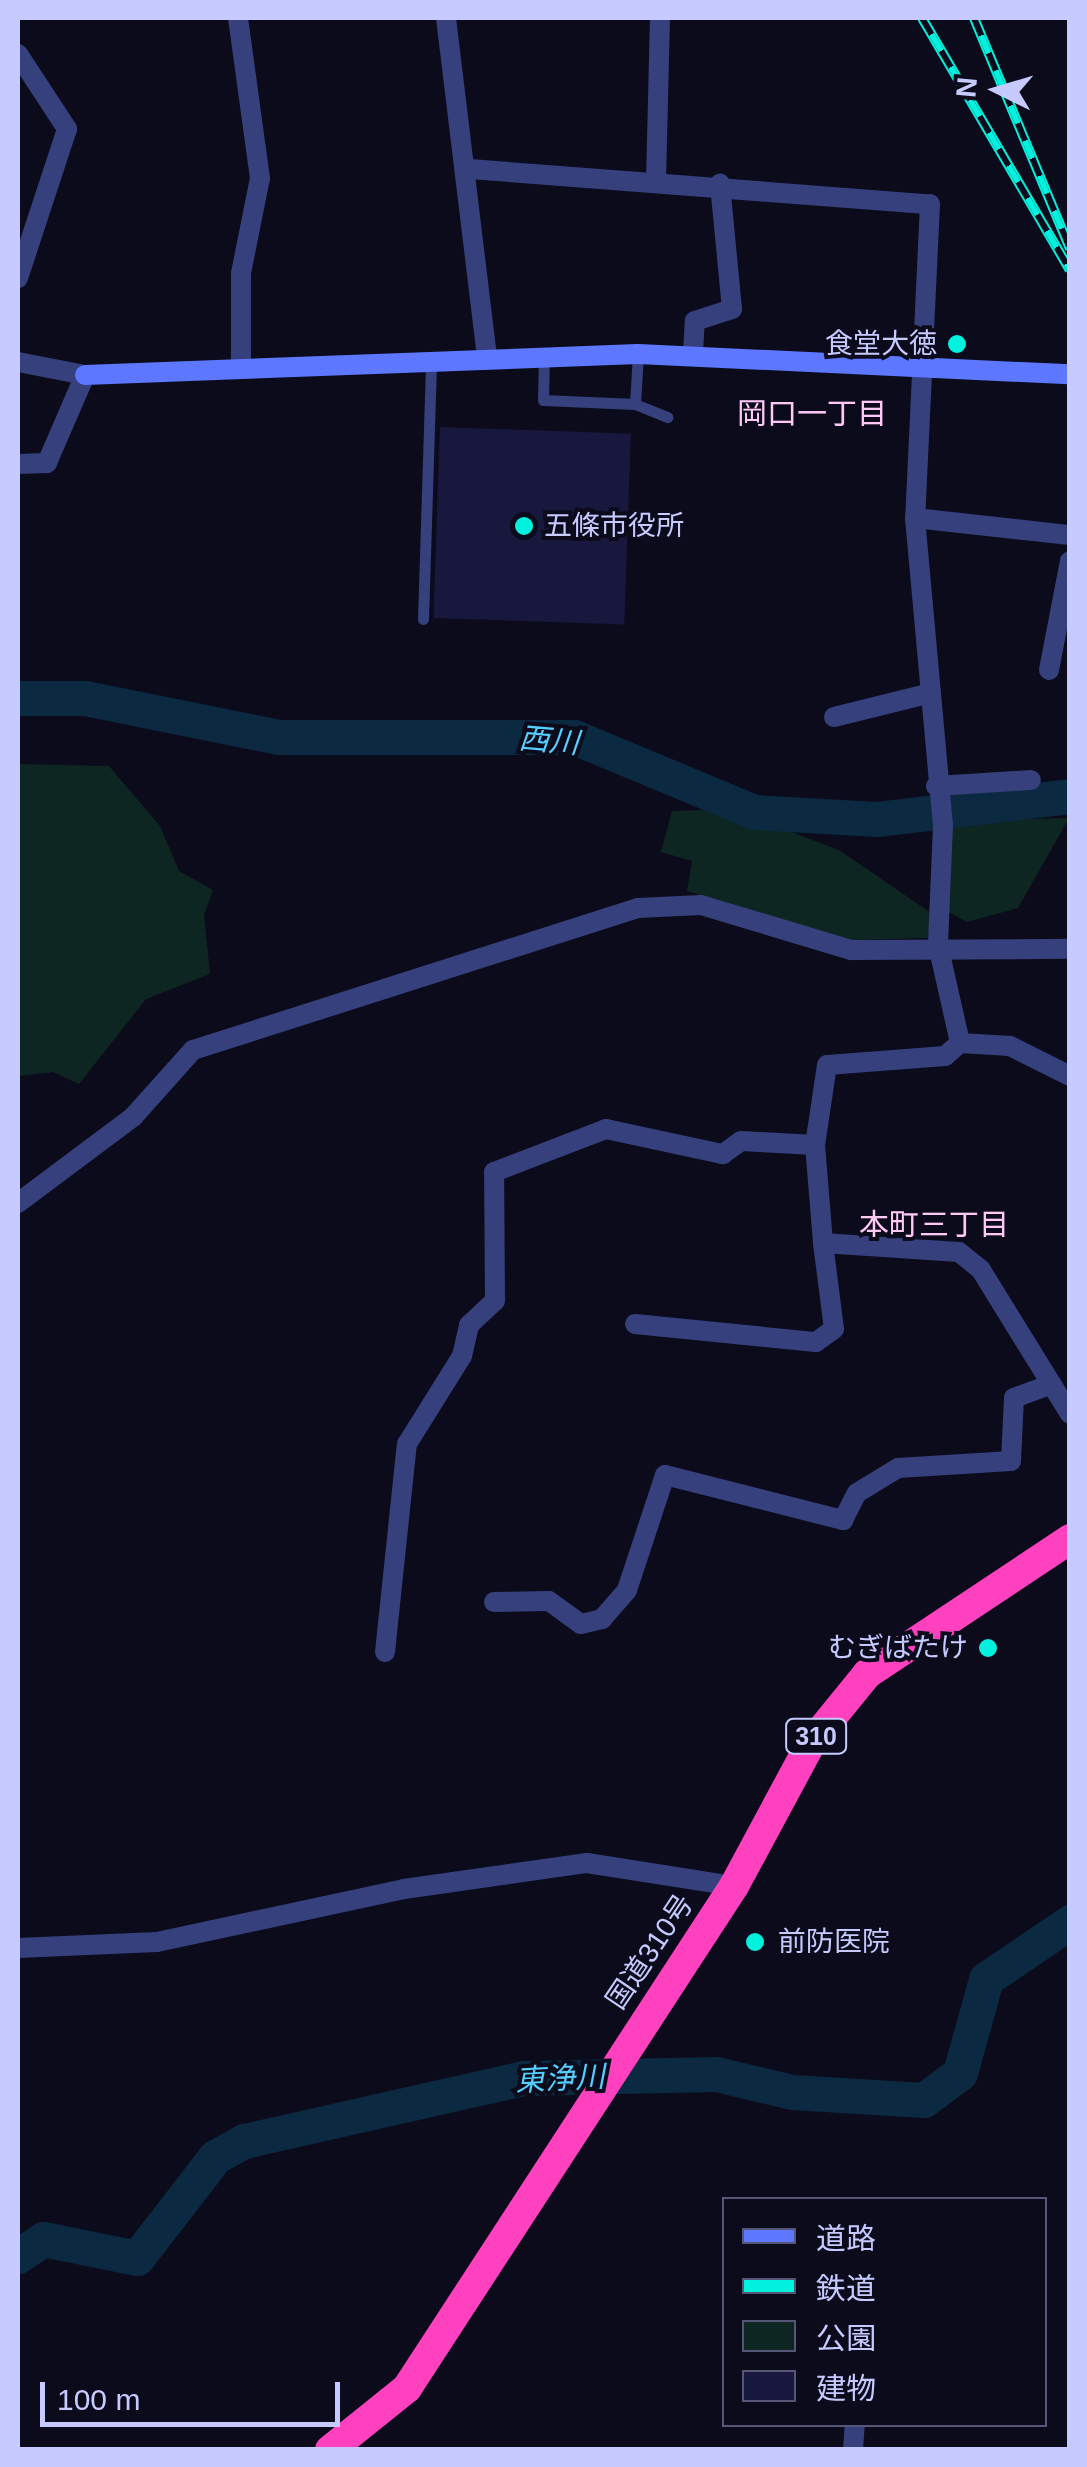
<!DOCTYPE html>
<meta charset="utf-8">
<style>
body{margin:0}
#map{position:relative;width:1087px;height:2467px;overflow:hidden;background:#0b0b1c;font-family:Helvetica,"Noto Sans JP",sans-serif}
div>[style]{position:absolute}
.green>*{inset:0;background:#0e2621}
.river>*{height:35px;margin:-17.5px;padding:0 17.5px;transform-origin:17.5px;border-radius:17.5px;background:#0b2940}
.building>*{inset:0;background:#18173d;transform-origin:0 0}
.lane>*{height:11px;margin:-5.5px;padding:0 5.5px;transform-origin:5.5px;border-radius:5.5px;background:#35407c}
.street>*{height:20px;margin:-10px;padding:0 10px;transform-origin:10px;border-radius:10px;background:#35407c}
.secondary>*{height:20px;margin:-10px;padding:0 10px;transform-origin:10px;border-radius:10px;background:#5d77ff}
.highway>*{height:30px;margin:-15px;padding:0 15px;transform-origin:15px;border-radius:15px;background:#ff41bf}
.rail>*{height:10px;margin-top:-5px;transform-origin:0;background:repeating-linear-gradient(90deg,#0b0b1c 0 19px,#00f1dd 0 38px);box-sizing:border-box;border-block:2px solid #00f1dd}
.dots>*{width:28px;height:28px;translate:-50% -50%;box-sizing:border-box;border:5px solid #0b0b1c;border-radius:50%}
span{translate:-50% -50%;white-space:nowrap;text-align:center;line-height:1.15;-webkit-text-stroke:8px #0b0b1c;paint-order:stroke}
.shield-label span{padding:2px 8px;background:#0b0b1c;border:2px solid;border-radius:8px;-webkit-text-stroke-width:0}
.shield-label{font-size:25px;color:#c6caff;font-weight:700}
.poi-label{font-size:28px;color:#c6caff}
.right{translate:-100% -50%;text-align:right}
.left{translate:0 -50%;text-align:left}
.street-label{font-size:28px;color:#c6caff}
.neighbourhood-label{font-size:30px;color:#ffc8f5}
.water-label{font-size:30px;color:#54cfff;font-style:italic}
.frame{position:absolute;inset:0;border:20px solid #c6caff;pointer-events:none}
.legend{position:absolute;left:722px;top:2197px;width:325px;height:230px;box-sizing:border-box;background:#0b0b1c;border:2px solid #565777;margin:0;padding:12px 18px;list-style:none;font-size:30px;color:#c6caff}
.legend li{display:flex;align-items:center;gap:20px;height:50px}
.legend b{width:50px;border:2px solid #565777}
.north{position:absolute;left:947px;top:40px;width:100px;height:100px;-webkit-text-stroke:8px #0b0b1c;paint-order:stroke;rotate:275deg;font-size:28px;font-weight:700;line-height:40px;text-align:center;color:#c6caff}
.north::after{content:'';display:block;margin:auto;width:35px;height:45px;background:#c6caff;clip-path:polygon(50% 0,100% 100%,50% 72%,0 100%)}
.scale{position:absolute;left:40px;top:2382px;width:300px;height:45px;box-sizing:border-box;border:5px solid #c6caff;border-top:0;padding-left:12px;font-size:30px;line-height:35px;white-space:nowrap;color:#c6caff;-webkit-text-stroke:8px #0b0b1c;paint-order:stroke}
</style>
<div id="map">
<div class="green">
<i style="clip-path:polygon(18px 764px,109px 766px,160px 826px,179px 871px,213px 890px,204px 915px,210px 974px,146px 999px,79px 1084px,53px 1072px,18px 1076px)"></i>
<i style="clip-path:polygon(701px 810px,758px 819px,839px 850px,931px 913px,928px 938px,852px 940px,687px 891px,692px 861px,661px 852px,672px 811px)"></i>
<i style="clip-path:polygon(1069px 818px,1018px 908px,967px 922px,945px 910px,949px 821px)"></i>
</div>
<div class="river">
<i style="left:18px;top:698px;width:67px"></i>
<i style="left:85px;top:698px;width:197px;rotate:11.4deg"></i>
<i style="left:278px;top:737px;width:296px"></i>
<i style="left:574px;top:737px;width:195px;rotate:22.6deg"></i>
<i style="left:754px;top:812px;width:123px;rotate:3.3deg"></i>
<i style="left:877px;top:819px;width:194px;rotate:-6.8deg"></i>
<i style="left:18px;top:2256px;width:30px;rotate:-34deg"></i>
<i style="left:43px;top:2239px;width:96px;rotate:11.4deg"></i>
<i style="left:137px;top:2258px;width:128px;rotate:-52.3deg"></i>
<i style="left:215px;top:2157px;width:33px;rotate:-29deg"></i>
<i style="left:244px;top:2141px;width:286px;rotate:-12.7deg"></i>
<i style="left:523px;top:2078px;width:193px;rotate:-1.2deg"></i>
<i style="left:716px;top:2074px;width:78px;rotate:13.3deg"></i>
<i style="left:792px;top:2092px;width:132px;rotate:3.5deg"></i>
<i style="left:924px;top:2100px;width:45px;rotate:-36.9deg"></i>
<i style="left:960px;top:2073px;width:98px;rotate:-74.5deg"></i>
<i style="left:986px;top:1979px;width:102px;rotate:-34.2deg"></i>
</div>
<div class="building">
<i style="left:440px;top:427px;width:191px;height:191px;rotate:2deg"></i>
</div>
<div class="lane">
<i style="left:544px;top:354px;width:46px;rotate:91.2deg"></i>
<i style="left:543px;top:400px;width:92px;rotate:2.5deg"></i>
<i style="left:635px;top:404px;width:50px;rotate:-86.6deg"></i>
<i style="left:635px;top:404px;width:35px;rotate:22deg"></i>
<i style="left:423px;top:619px;width:258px;rotate:-88.2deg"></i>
</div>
<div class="street">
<i style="left:238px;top:18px;width:162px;rotate:82.2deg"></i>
<i style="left:260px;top:178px;width:97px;rotate:101.3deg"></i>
<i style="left:241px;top:273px;width:92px;rotate:90deg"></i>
<i style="left:446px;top:18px;width:339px;rotate:83.1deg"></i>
<i style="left:18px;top:54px;width:90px;rotate:56.8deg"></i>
<i style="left:67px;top:129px;width:157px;rotate:108.2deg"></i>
<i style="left:470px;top:169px;width:461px;rotate:4.4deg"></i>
<i style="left:930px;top:204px;width:314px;rotate:92.7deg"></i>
<i style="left:915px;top:518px;width:308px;rotate:84.8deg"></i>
<i style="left:943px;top:825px;width:120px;rotate:92.4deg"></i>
<i style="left:938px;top:945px;width:100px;rotate:77.3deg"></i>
<i style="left:656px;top:181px;width:163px;rotate:-88.6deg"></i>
<i style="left:693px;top:354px;width:33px;rotate:-87deg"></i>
<i style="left:695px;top:321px;width:39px;rotate:-18deg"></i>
<i style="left:732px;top:309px;width:126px;rotate:-95.5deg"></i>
<i style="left:18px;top:362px;width:68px;rotate:11deg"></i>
<i style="left:85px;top:375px;width:96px;rotate:113.4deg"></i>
<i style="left:47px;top:463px;width:29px;rotate:178deg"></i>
<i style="left:915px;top:518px;width:156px;rotate:6.3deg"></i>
<i style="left:1049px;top:670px;width:111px;rotate:-79.1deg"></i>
<i style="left:834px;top:717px;width:100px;rotate:-13.9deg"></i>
<i style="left:936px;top:786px;width:95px;rotate:-3.6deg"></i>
<i style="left:1070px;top:1076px;width:67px;rotate:-153.4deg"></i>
<i style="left:1010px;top:1046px;width:50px;rotate:-176.6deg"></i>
<i style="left:960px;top:1043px;width:20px;rotate:139deg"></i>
<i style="left:945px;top:1056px;width:118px;rotate:175.6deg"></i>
<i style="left:827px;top:1065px;width:81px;rotate:98.5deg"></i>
<i style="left:815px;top:1145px;width:98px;rotate:85.3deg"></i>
<i style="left:823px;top:1243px;width:136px;rotate:3.8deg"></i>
<i style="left:959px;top:1252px;width:28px;rotate:39deg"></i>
<i style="left:981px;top:1270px;width:169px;rotate:58.3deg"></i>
<i style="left:18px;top:1203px;width:144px;rotate:-36.8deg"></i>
<i style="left:133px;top:1117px;width:90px;rotate:-48.2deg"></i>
<i style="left:193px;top:1050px;width:467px;rotate:-17.7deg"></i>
<i style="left:638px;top:908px;width:63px;rotate:-2.7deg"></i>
<i style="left:701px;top:905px;width:157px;rotate:16.7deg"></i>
<i style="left:851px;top:950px;width:219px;rotate:-0.3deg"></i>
<i style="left:635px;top:1324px;width:182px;rotate:5.7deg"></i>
<i style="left:816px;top:1342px;width:22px;rotate:-36deg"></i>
<i style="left:834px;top:1329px;width:87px;rotate:-97.3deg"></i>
<i style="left:494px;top:1602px;width:55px;rotate:-1deg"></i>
<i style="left:549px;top:1601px;width:39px;rotate:36deg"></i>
<i style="left:581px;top:1624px;width:22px;rotate:-13deg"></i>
<i style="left:602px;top:1619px;width:38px;rotate:-49deg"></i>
<i style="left:627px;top:1590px;width:121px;rotate:-71.7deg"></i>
<i style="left:665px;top:1475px;width:184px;rotate:14.2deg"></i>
<i style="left:843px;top:1520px;width:30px;rotate:-63deg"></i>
<i style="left:857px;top:1493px;width:48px;rotate:-31.4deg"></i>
<i style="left:898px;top:1468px;width:113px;rotate:-3.5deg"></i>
<i style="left:1011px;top:1461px;width:63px;rotate:-87.3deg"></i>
<i style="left:1014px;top:1398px;width:40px;rotate:-20.2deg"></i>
<i style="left:385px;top:1652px;width:209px;rotate:-84deg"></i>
<i style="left:407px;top:1444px;width:104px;rotate:-58deg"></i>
<i style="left:462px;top:1356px;width:32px;rotate:-77deg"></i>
<i style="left:469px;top:1325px;width:35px;rotate:-43deg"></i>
<i style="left:495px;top:1301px;width:129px;rotate:-90.4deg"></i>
<i style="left:494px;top:1172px;width:120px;rotate:-21deg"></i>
<i style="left:606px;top:1129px;width:120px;rotate:12.1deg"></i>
<i style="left:723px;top:1154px;width:22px;rotate:-36deg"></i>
<i style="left:741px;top:1141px;width:74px;rotate:3.1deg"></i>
<i style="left:18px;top:1948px;width:139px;rotate:-2.5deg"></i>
<i style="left:157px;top:1942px;width:253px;rotate:-12.1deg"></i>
<i style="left:404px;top:1889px;width:185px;rotate:-8.1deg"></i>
<i style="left:587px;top:1863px;width:149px;rotate:8.9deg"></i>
<i style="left:853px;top:2450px;width:26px;rotate:-86deg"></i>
</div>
<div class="secondary">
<i style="left:85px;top:375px;width:553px;rotate:-2.17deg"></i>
<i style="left:638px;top:354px;width:432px;rotate:2.7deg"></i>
</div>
<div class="highway">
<i style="left:330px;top:2450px;width:99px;rotate:-38.8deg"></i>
<i style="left:407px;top:2388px;width:599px;rotate:-56.92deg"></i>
<i style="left:734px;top:1886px;width:162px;rotate:-61.7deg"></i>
<i style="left:811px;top:1743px;width:89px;rotate:-50.9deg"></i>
<i style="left:867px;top:1674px;width:244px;rotate:-33.6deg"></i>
</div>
<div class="rail">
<i style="left:922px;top:18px;width:292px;rotate:59.6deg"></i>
<i style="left:974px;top:18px;width:250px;rotate:67.4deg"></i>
</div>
<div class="dots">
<i style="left:957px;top:344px;background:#00f1dd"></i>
<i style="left:524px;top:526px;background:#00f1dd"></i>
<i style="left:988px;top:1648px;background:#00f1dd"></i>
<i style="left:755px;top:1942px;background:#00f1dd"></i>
</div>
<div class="shield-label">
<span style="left:816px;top:1736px">310</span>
</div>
<div class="poi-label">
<span class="right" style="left:937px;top:344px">食堂大徳</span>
<span class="left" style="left:544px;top:526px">五條市役所</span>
<span class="right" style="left:968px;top:1648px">むぎばたけ</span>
<span class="left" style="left:778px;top:1942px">前防医院</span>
</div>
<div class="street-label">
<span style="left:650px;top:1952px;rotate:-56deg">国道310号</span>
</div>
<div class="neighbourhood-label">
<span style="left:812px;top:414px">岡口一丁目</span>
<span style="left:934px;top:1225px">本町三丁目</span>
</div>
<div class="water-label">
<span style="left:549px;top:741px;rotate:5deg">西川</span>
<span style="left:560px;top:2079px;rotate:-3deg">東浄川</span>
</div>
<div class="frame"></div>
<ul class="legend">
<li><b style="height:12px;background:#5d77ff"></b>道路</li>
<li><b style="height:12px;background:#00f1dd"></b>鉄道</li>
<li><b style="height:28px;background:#0e2621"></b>公園</li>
<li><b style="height:28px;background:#18173d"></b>建物</li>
</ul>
<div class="north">N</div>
<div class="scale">100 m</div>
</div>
